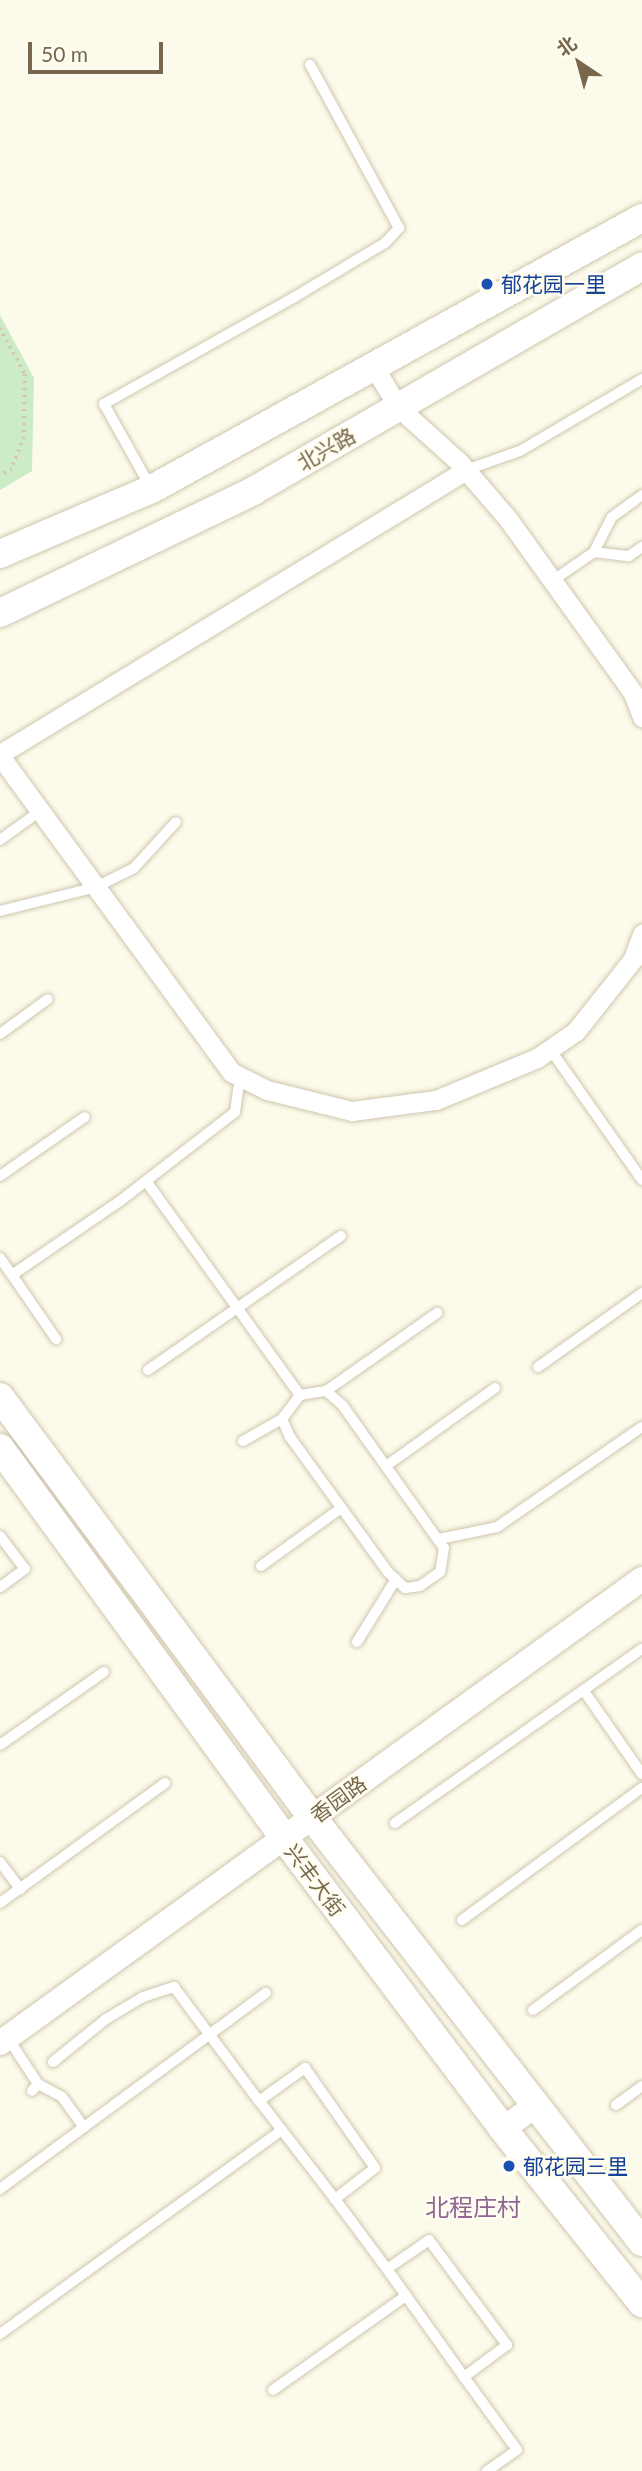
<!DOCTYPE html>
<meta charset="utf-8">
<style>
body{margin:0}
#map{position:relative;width:642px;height:2471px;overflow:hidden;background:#fcfaea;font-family:Lato,"Noto Sans SC",sans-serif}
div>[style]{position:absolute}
.green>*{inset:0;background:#ccebc7}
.path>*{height:3.5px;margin-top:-1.75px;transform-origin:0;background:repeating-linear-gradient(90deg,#d7c6a4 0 2px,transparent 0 7px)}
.roads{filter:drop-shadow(0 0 2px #cfc6af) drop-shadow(0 0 2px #cfc6af)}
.service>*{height:10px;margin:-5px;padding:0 5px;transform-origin:5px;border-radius:5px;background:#fff}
.minor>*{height:19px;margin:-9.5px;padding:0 9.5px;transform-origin:9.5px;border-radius:9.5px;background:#fff}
.tertiary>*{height:24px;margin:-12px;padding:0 12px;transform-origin:12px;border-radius:12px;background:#fff}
.secondary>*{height:28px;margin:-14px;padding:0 14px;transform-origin:14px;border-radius:14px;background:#fff}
.dots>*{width:19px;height:19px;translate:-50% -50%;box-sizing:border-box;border:4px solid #fffdf0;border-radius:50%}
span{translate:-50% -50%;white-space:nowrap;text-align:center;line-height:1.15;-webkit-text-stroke:5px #fffdf0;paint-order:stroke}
.transit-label{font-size:21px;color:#164399}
.left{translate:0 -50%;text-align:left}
.street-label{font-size:21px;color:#77684d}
.quarter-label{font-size:24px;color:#906593}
.north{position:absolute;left:544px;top:28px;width:70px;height:70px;-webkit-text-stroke:5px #fffdf0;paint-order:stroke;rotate:324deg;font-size:19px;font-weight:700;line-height:28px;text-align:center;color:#77684d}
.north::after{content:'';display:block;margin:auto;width:24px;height:32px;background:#77684d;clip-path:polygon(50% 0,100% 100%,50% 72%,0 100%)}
.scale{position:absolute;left:28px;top:42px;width:135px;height:32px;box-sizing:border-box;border:4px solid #77684d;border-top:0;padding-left:9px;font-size:21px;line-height:24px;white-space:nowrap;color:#77684d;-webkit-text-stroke:5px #fffdf0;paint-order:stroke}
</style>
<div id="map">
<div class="green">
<i style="clip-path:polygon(0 315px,34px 378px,32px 471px,0 490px)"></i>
</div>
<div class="path">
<i style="left:0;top:328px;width:52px;rotate:61.5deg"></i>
<i style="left:25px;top:374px;width:63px;rotate:90.9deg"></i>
<i style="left:24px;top:437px;width:34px;rotate:111deg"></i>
<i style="left:12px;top:469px;width:14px;rotate:150deg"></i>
</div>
<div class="roads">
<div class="service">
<i style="left:466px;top:470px;width:57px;rotate:-19.4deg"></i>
<i style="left:520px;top:451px;width:142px;rotate:-30.5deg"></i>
<i style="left:150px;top:486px;width:94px;rotate:-119.3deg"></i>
<i style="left:104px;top:404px;width:217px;rotate:-29.3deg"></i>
<i style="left:293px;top:298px;width:107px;rotate:-30.9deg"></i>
<i style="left:385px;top:243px;width:21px;rotate:-47deg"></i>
<i style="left:399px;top:228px;width:186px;rotate:-118.6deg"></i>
<i style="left:594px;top:552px;width:39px;rotate:-63deg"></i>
<i style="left:612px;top:517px;width:37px;rotate:-36deg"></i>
<i style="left:552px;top:581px;width:51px;rotate:-34.6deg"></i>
<i style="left:594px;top:552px;width:35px;rotate:7deg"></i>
<i style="left:629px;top:556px;width:16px;rotate:-35deg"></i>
<i style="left:0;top:840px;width:49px;rotate:-35.9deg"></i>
<i style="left:0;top:911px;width:99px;rotate:-14deg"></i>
<i style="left:96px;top:887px;width:42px;rotate:-26.6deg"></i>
<i style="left:134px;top:868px;width:62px;rotate:-47.6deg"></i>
<i style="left:0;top:1034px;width:59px;rotate:-36.1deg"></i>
<i style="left:550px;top:1049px;width:160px;rotate:54.9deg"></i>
<i style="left:0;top:1176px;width:103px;rotate:-34.8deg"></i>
<i style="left:146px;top:1181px;width:264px;rotate:54.3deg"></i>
<i style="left:300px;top:1395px;width:26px;rotate:-9deg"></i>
<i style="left:326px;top:1391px;width:23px;rotate:41deg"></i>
<i style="left:343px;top:1406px;width:174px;rotate:54.6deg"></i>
<i style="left:444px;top:1548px;width:24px;rotate:99deg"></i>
<i style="left:440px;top:1572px;width:24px;rotate:145deg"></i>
<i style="left:420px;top:1586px;width:15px;rotate:172deg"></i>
<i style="left:405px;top:1588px;width:23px;rotate:-137deg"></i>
<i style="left:388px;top:1572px;width:167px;rotate:-126deg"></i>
<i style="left:290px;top:1437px;width:20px;rotate:-114deg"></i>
<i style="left:282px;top:1419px;width:30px;rotate:-53deg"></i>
<i style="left:0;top:1258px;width:21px;rotate:55deg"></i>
<i style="left:12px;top:1275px;width:131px;rotate:-34.4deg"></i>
<i style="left:120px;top:1201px;width:145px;rotate:-37.7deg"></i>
<i style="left:235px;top:1112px;width:36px;rotate:-82deg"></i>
<i style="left:12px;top:1275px;width:78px;rotate:55.5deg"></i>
<i style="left:538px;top:1367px;width:128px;rotate:-35.4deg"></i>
<i style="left:148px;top:1370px;width:235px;rotate:-34.8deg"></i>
<i style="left:326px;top:1391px;width:136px;rotate:-35.1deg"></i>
<i style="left:243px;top:1441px;width:45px;rotate:-29.4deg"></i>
<i style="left:386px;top:1466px;width:134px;rotate:-35.6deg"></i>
<i style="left:0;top:1536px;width:41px;rotate:52.9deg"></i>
<i style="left:25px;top:1569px;width:31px;rotate:144deg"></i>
<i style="left:439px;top:1539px;width:59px;rotate:-11.7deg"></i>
<i style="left:497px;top:1527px;width:176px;rotate:-34.6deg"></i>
<i style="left:261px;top:1566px;width:99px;rotate:-35.9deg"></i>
<i style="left:357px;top:1642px;width:74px;rotate:-58.2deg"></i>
<i style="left:584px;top:1691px;width:101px;rotate:55.1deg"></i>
<i style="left:0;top:1745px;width:127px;rotate:-35.1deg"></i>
<i style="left:395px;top:1823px;width:302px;rotate:-35.2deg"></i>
<i style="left:0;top:1862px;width:34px;rotate:53deg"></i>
<i style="left:0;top:1903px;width:204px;rotate:-36deg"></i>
<i style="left:462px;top:1920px;width:223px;rotate:-36.3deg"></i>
<i style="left:533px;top:2010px;width:135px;rotate:-36.3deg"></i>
<i style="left:8px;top:2038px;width:55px;rotate:56.9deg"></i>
<i style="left:38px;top:2084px;width:9px;rotate:131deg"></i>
<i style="left:53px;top:2062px;width:68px;rotate:-39.1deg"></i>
<i style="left:106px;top:2019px;width:43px;rotate:-30.7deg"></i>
<i style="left:143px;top:1997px;width:33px;rotate:-18deg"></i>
<i style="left:174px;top:1987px;width:142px;rotate:53.3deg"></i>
<i style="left:259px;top:2101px;width:57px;rotate:-35.7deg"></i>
<i style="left:305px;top:2068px;width:122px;rotate:55deg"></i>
<i style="left:375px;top:2168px;width:51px;rotate:142.2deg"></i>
<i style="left:335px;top:2199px;width:87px;rotate:53.4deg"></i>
<i style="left:387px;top:2269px;width:51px;rotate:-34.6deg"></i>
<i style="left:429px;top:2240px;width:131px;rotate:53.4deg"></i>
<i style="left:507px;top:2345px;width:54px;rotate:143.3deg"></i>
<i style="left:464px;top:2377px;width:90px;rotate:54deg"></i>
<i style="left:517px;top:2450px;width:37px;rotate:145deg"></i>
<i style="left:38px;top:2084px;width:27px;rotate:28deg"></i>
<i style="left:62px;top:2097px;width:37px;rotate:54deg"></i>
<i style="left:84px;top:2127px;width:226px;rotate:-36.4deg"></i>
<i style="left:257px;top:2098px;width:128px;rotate:52.3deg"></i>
<i style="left:616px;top:2105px;width:32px;rotate:-36deg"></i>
<i style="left:0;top:2189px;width:104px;rotate:-36.4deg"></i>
<i style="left:387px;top:2269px;width:133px;rotate:54.5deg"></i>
<i style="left:0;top:2334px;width:348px;rotate:-35.9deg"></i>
<i style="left:273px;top:2390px;width:163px;rotate:-35.3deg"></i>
</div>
<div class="minor">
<i style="left:375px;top:369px;width:46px;rotate:58.4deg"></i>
<i style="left:399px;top:408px;width:81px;rotate:42deg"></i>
<i style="left:459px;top:462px;width:75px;rotate:49.3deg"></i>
<i style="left:508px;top:519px;width:214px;rotate:54.3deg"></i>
<i style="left:633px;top:693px;width:26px;rotate:69deg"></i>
<i style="left:0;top:754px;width:546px;rotate:-31.36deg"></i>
<i style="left:0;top:756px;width:391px;rotate:53.8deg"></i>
<i style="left:231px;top:1072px;width:40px;rotate:26.6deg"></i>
<i style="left:267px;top:1090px;width:88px;rotate:13.9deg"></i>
<i style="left:352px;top:1111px;width:85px;rotate:-7.5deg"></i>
<i style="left:436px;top:1100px;width:109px;rotate:-22.6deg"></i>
<i style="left:537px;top:1058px;width:47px;rotate:-34.7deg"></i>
<i style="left:576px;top:1031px;width:92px;rotate:-51.6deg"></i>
<i style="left:633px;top:959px;width:27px;rotate:-70deg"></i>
</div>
<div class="tertiary">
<i style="left:0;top:2043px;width:792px;rotate:-35.86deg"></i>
<i style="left:503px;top:2129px;width:41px;rotate:-36deg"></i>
</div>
<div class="secondary">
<i style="left:0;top:554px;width:165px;rotate:-23.2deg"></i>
<i style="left:152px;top:489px;width:560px;rotate:-28.95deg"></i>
<i style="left:0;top:613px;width:281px;rotate:-25.7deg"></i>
<i style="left:253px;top:491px;width:449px;rotate:-30deg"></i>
<i style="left:0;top:1397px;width:523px;rotate:53.39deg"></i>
<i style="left:312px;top:1817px;width:538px;rotate:52.17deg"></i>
<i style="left:0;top:1448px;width:482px;rotate:53.9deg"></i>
<i style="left:284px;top:1838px;width:364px;rotate:53deg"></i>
<i style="left:503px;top:2129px;width:223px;rotate:51.4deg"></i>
</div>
</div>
<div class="dots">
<i style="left:487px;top:284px;background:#1a4fb4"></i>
<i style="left:509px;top:2166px;background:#1a4fb4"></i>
</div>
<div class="transit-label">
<span class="left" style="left:501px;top:284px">郁花园一里</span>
<span class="left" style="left:523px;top:2166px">郁花园三里</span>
</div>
<div class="street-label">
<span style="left:326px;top:449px;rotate:-30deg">北兴路</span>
<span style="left:338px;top:1799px;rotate:-36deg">香园路</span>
<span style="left:315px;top:1880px;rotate:53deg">兴丰大街</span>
</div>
<div class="quarter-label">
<span style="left:473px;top:2207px">北程庄村</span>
</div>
<div class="north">北</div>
<div class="scale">50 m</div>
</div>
